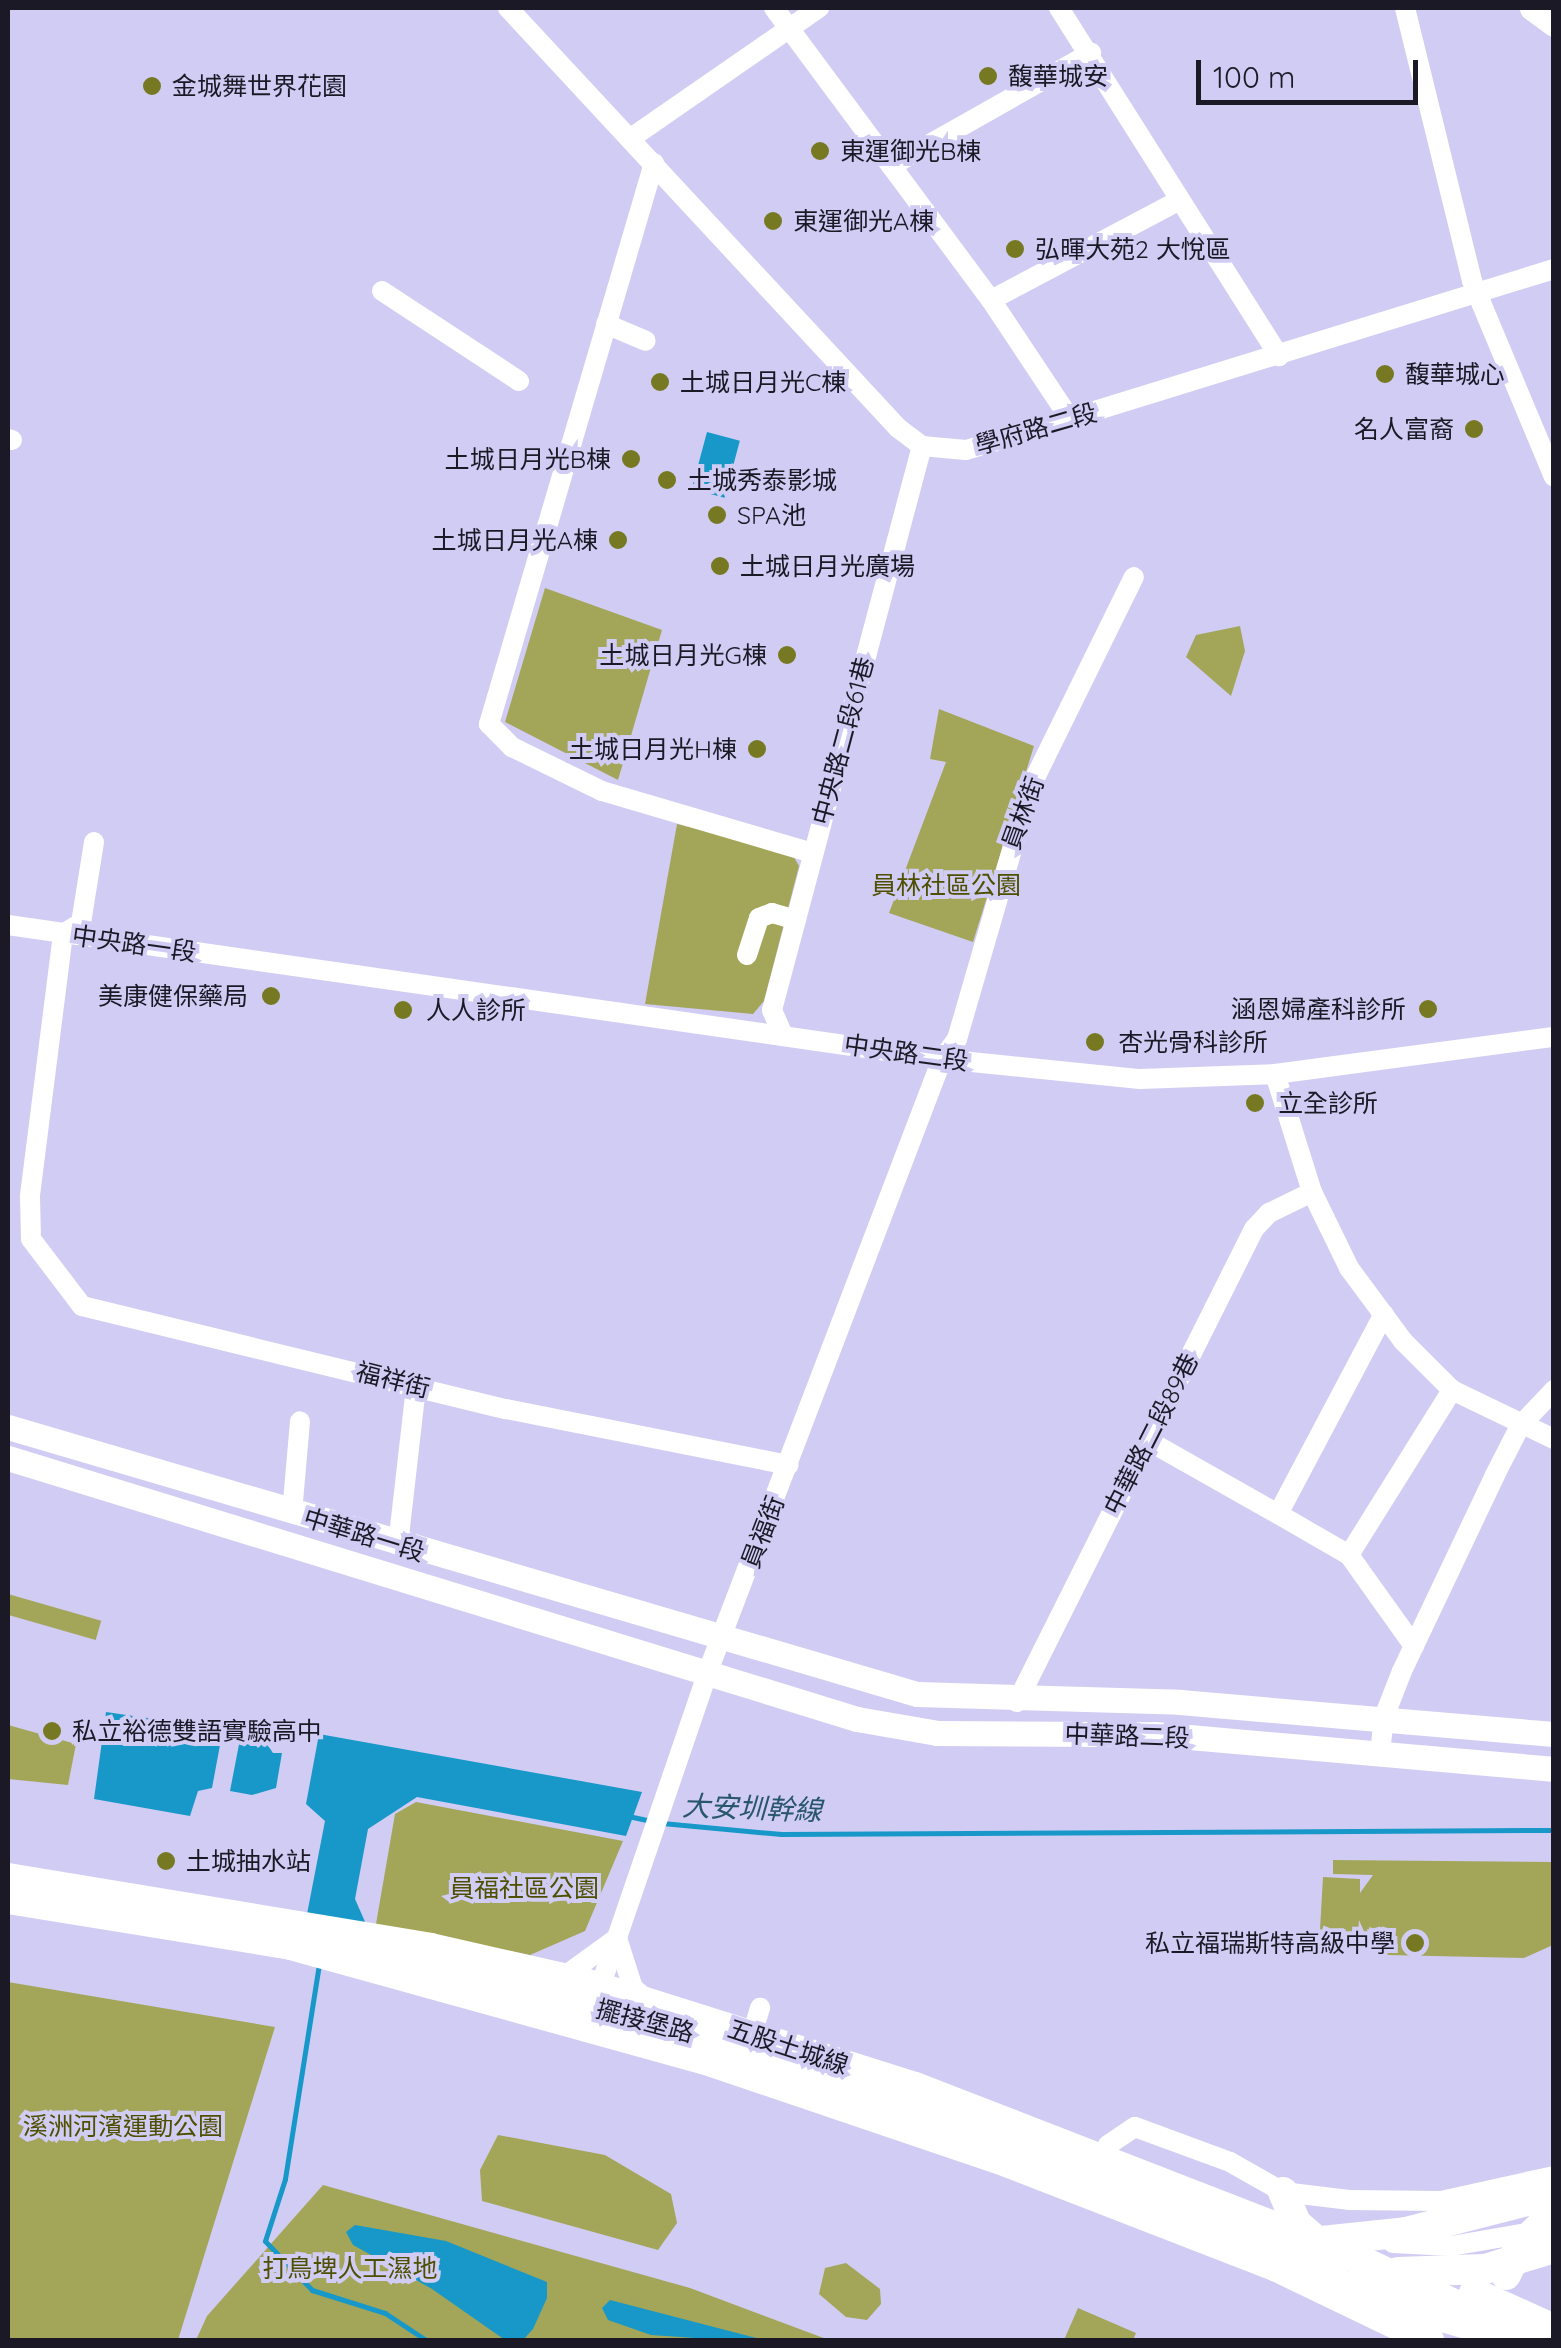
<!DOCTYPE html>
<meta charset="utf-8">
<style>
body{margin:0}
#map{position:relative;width:1561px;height:2348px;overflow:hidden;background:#d1ccf3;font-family:Quicksand,"Noto Sans TC",sans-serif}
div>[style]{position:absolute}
.green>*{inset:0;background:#a3a659;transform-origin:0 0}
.water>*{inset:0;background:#1798c9;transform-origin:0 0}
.round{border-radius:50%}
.stream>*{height:5px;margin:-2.5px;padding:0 2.5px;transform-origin:2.5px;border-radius:2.5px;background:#1798c9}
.minor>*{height:20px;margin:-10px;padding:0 10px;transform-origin:10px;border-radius:10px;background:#fff}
.major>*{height:25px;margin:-12.5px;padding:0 12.5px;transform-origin:12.5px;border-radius:12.5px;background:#fff}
.highway>*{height:30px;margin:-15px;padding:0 15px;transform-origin:15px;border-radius:15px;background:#fff}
.dots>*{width:28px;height:28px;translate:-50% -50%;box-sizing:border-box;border:5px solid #d1ccf3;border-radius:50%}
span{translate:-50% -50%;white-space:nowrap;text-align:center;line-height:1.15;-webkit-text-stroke:8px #d1ccf3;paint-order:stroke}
.poi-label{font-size:25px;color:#1b1926}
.left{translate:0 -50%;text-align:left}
.right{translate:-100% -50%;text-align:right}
.street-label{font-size:25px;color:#1b1926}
.park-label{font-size:25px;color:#4e5000}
.water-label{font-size:28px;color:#28566c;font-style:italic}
.frame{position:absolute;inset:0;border:10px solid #1b1926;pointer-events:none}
.scale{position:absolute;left:1196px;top:60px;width:222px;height:45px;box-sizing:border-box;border:5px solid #1b1926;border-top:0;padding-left:12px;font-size:30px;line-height:35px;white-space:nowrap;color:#1b1926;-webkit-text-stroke:8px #d1ccf3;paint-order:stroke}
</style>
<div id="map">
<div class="green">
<i style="clip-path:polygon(545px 588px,662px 630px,618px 780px,505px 722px)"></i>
<i style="clip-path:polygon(1240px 626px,1245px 651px,1231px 696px,1186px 657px,1196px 635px)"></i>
<i style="clip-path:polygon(939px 709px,1034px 746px,973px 942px,889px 913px,946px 762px,930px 759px)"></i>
<i style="clip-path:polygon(677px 824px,791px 852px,799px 866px,764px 1001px,753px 1014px,645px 1004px)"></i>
<i style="left:8px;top:1594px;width:97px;height:20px;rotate:16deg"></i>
<i style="clip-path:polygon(8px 1725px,76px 1744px,68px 1785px,8px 1779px)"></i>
<i style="clip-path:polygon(416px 1802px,623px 1841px,585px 1931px,530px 1955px,376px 1924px,395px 1814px)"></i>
<i style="clip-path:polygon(1333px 1860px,1553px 1862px,1553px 1945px,1524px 1958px,1388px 1955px,1369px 1943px,1359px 1920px,1357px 1949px,1319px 1947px,1323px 1877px,1360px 1879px,1360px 1893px,1373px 1875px,1333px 1874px)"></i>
<i style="clip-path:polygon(8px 1982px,275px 2027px,178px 2340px,8px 2340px)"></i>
<i style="clip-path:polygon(498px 2135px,605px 2155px,671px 2194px,677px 2223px,658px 2250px,482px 2201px,480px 2170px)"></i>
<i style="clip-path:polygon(323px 2185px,690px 2288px,829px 2340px,196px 2340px,207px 2316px)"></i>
<i style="clip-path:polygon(846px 2263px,880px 2289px,881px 2304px,867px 2320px,846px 2317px,819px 2294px,825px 2268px)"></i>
<i style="clip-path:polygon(1078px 2308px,1136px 2333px,1133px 2340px,1064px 2340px)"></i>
</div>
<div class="water">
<i style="left:707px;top:432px;width:34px;height:59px;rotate:15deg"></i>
<i class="round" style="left:705px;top:503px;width:24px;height:24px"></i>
<i style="clip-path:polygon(106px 1712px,223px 1729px,212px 1788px,198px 1791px,190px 1816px,94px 1799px)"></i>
<i style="clip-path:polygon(241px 1734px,263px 1738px,273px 1753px,282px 1753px,276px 1788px,252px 1795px,230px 1791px)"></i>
<i style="clip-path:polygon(319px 1734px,642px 1792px,626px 1836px,417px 1797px,368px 1829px,355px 1899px,366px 1924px,307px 1914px,325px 1821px,306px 1804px)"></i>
<i style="clip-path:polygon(355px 2225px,446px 2241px,547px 2282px,547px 2298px,533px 2329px,523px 2340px,505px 2340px,432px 2289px,353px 2245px,346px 2232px)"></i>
<i style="clip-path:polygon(610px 2300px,764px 2340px,791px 2340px,724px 2340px,651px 2335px,608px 2320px,602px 2308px)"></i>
</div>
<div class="stream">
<i style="left:628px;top:1816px;width:24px;rotate:12deg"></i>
<i style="left:662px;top:1823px;width:120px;rotate:5.3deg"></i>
<i style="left:781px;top:1834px;width:773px;rotate:-0.3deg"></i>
<i style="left:319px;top:1964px;width:218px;rotate:99deg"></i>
<i style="left:285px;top:2179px;width:65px;rotate:107.9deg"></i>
<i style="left:265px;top:2241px;width:68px;rotate:46.2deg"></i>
<i style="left:312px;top:2290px;width:77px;rotate:17.5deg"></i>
<i style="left:385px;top:2313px;width:49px;rotate:33.4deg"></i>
</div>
<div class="minor">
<i style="left:508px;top:8px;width:573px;rotate:47.12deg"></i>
<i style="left:898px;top:428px;width:30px;rotate:37deg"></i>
<i style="left:922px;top:446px;width:44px;rotate:5.2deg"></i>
<i style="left:966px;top:450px;width:43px;rotate:-16.3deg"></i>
<i style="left:1007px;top:438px;width:573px;rotate:-17.17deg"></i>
<i style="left:774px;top:8px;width:364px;rotate:53.4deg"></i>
<i style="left:991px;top:300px;width:143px;rotate:56.4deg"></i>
<i style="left:1059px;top:8px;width:412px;rotate:57.7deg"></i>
<i style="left:1405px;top:8px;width:281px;rotate:76.2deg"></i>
<i style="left:1472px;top:281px;width:212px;rotate:67.3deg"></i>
<i style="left:631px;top:138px;width:229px;rotate:-34.7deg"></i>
<i style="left:654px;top:163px;width:585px;rotate:106.39deg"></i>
<i style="left:489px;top:724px;width:33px;rotate:45deg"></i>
<i style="left:512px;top:747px;width:100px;rotate:26.1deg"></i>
<i style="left:602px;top:791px;width:220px;rotate:16.4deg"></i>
<i style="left:891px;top:166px;width:230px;rotate:-29.5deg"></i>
<i style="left:382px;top:291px;width:164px;rotate:33.3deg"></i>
<i style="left:991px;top:300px;width:214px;rotate:-27.9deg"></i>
<i style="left:606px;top:324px;width:43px;rotate:23deg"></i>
<i style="left:8px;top:439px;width:4px;rotate:14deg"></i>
<i style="left:94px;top:842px;width:82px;rotate:99.1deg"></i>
<i style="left:81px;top:923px;width:21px;rotate:149deg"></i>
<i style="left:63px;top:934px;width:265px;rotate:97.2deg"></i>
<i style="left:30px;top:1197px;width:42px;rotate:88.6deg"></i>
<i style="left:31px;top:1239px;width:84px;rotate:52.7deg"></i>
<i style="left:82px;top:1306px;width:436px;rotate:13.7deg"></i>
<i style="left:506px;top:1409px;width:288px;rotate:11.2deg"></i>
<i style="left:8px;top:925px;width:944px;rotate:8.16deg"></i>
<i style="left:942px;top:1059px;width:199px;rotate:5.8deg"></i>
<i style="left:1140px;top:1079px;width:135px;rotate:-2.1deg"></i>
<i style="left:1275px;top:1074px;width:281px;rotate:-7.6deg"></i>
<i style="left:747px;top:955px;width:39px;rotate:-72deg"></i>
<i style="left:759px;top:918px;width:14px;rotate:-21deg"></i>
<i style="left:772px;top:913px;width:25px;rotate:16deg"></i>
<i style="left:783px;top:1035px;width:27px;rotate:-114deg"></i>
<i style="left:772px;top:1010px;width:584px;rotate:-75.11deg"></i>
<i style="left:1275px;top:1074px;width:124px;rotate:72.6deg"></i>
<i style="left:1312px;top:1192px;width:85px;rotate:64deg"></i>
<i style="left:1349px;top:1268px;width:91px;rotate:53.5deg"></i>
<i style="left:1403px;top:1341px;width:69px;rotate:45deg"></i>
<i style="left:1452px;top:1390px;width:113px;rotate:25.7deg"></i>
<i style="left:1147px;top:1440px;width:150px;rotate:29.5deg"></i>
<i style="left:1278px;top:1514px;width:226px;rotate:-62.1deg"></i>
<i style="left:292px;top:1513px;width:92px;rotate:-85deg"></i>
<i style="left:1278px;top:1514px;width:82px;rotate:30deg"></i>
<i style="left:1349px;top:1555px;width:195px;rotate:-58deg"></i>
<i style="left:398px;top:1545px;width:160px;rotate:-83.5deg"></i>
<i style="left:1349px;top:1555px;width:112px;rotate:54.5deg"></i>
<i style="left:1017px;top:1702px;width:529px;rotate:-63.39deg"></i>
<i style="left:1254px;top:1229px;width:22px;rotate:-47deg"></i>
<i style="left:1269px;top:1213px;width:48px;rotate:-26deg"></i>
<i style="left:1380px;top:1754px;width:37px;rotate:-84deg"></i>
<i style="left:1384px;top:1717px;width:49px;rotate:-68.6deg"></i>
<i style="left:1402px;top:1671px;width:217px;rotate:-64.6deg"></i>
<i style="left:1495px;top:1475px;width:55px;rotate:-63deg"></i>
<i style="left:1520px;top:1426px;width:50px;rotate:-46.6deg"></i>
<i style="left:369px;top:1952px;width:316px;rotate:13.9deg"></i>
<i style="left:676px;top:2028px;width:145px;rotate:17.7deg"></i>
<i style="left:814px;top:2072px;width:297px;rotate:20.1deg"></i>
<i style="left:1093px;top:2174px;width:382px;rotate:22.9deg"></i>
<i style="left:1445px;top:2323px;width:60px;rotate:16.3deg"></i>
<i style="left:559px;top:1980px;width:72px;rotate:-35.9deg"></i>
<i style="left:617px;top:1938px;width:52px;rotate:72.3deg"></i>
<i style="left:633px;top:1988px;width:17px;rotate:40deg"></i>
<i style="left:597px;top:1996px;width:340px;rotate:-71.1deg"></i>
<i style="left:707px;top:1674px;width:658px;rotate:-69.09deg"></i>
<i style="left:942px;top:1059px;width:25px;rotate:-53deg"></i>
<i style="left:957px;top:1039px;width:261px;rotate:-73.8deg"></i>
<i style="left:1030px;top:788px;width:235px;rotate:-63.8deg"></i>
<i style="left:749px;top:2044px;width:38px;rotate:-73deg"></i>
<i style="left:1097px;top:2167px;width:25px;rotate:-63deg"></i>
<i style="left:1108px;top:2145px;width:32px;rotate:-34deg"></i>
<i style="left:1135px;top:2127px;width:101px;rotate:20.2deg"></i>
<i style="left:1230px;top:2162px;width:61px;rotate:29.5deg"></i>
<i style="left:1283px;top:2192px;width:66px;rotate:6.9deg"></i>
<i style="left:1349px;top:2200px;width:92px;rotate:0.6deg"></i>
<i style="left:1441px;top:2201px;width:116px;rotate:-12.5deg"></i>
<i style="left:1393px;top:2243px;width:58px;rotate:3deg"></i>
<i style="left:1451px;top:2246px;width:83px;rotate:-9.7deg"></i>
</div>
<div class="major">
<i style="left:1532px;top:8px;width:27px;rotate:36deg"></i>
<i style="left:8px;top:1427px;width:947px;rotate:16.37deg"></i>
<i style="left:917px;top:1694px;width:263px;rotate:1.7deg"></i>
<i style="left:1180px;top:1702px;width:375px;rotate:4.9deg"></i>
<i style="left:8px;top:1458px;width:888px;rotate:17.09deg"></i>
<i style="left:857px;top:1719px;width:81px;rotate:9.9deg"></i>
<i style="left:937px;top:1733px;width:218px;rotate:0.3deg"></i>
<i style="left:1155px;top:1734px;width:401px;rotate:5deg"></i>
</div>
<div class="highway">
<i style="left:8px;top:1878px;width:428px;rotate:9.4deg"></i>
<i style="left:430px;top:1948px;width:159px;rotate:12.7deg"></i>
<i style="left:585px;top:1983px;width:346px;rotate:17.5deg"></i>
<i style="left:915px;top:2087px;width:465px;rotate:21.2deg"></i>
<i style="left:1349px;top:2255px;width:201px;rotate:25deg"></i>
<i style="left:8px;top:1899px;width:287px;rotate:9.2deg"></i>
<i style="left:291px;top:1945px;width:437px;rotate:15.5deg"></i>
<i style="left:712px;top:2062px;width:300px;rotate:18.7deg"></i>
<i style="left:996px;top:2158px;width:299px;rotate:21.2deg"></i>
<i style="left:1275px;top:2266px;width:171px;rotate:25.7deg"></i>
<i style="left:1283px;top:2192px;width:34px;rotate:67deg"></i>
<i style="left:1296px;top:2223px;width:23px;rotate:41deg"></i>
<i style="left:1322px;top:2241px;width:84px;rotate:-6.1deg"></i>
<i style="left:1406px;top:2232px;width:153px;rotate:-14.4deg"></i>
<i style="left:1398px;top:2272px;width:87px;rotate:-2deg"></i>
<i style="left:1485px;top:2269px;width:72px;rotate:-16.9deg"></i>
<i style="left:1506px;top:2275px;width:31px;rotate:-65deg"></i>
<i style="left:1519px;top:2247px;width:49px;rotate:-44.2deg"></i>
<i style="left:1474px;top:2293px;width:88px;rotate:24.2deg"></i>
</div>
<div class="dots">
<i style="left:988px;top:76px;background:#767921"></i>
<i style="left:152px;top:86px;background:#767921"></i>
<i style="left:820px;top:151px;background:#767921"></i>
<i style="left:773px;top:221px;background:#767921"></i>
<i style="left:1015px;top:249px;background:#767921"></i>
<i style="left:1385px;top:374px;background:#767921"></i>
<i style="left:660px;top:382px;background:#767921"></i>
<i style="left:1474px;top:429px;background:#767921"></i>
<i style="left:631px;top:459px;background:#767921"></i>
<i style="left:667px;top:480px;background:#767921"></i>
<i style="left:717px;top:515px;background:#767921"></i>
<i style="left:618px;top:540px;background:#767921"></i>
<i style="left:720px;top:566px;background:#767921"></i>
<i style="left:787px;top:655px;background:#767921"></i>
<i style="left:757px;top:749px;background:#767921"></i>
<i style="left:271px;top:996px;background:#767921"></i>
<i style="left:1428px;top:1009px;background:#767921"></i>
<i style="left:403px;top:1010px;background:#767921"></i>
<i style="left:1095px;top:1042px;background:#767921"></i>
<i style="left:1255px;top:1103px;background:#767921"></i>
<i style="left:52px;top:1731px;background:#767921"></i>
<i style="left:166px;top:1861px;background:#767921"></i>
<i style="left:1415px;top:1943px;background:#767921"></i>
</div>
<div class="poi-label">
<span class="left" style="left:1008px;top:76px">馥華城安</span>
<span class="left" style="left:172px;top:86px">金城舞世界花園</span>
<span class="left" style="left:840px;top:151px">東運御光B棟</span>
<span class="left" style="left:793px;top:221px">東運御光A棟</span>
<span class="left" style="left:1035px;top:249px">弘暉大苑2 大悅區</span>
<span class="left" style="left:1405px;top:374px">馥華城心</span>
<span class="left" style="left:680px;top:382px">土城日月光C棟</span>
<span class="right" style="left:1454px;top:429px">名人富裔</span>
<span class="right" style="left:611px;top:459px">土城日月光B棟</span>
<span class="left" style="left:687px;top:480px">土城秀泰影城</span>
<span class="left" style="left:737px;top:515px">SPA池</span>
<span class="right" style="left:598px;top:540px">土城日月光A棟</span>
<span class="left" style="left:740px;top:566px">土城日月光廣場</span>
<span class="right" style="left:767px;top:655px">土城日月光G棟</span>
<span class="right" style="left:737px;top:749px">土城日月光H棟</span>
<span class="right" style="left:248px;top:996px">美康健保藥局</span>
<span class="right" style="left:1406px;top:1009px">涵恩婦產科診所</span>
<span class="left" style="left:426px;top:1010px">人人診所</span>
<span class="left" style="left:1118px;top:1042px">杏光骨科診所</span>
<span class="left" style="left:1278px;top:1103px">立全診所</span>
<span class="left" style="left:72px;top:1731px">私立裕德雙語實驗高中</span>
<span class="left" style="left:186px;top:1861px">土城抽水站</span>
<span class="right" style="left:1395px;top:1943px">私立福瑞斯特高級中學</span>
</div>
<div class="street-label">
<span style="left:1036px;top:429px;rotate:-16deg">學府路二段</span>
<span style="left:843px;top:741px;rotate:-75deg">中央路二段61巷</span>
<span style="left:1023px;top:813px;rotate:-70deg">員林街</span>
<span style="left:134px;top:944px;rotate:8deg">中央路一段</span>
<span style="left:906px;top:1053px;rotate:8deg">中央路二段</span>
<span style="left:393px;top:1380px;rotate:14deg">福祥街</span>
<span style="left:1151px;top:1434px;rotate:-63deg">中華路二段89巷</span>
<span style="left:763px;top:1532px;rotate:-69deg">員福街</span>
<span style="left:364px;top:1535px;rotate:17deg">中華路一段</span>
<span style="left:1127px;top:1736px;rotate:2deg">中華路二段</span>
<span style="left:645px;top:2021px;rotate:15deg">擺接堡路</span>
<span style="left:788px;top:2047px;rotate:18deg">五股土城線</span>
</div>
<div class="park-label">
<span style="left:946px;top:885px">員林社區公園</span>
<span style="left:524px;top:1888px">員福社區公園</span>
<span style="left:123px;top:2126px">溪洲河濱運動公園</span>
<span style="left:350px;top:2268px">打鳥埤人工濕地</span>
</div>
<div class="water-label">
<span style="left:752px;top:1808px;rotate:2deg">大安圳幹線</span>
</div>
<div class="frame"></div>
<div class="scale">100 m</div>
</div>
